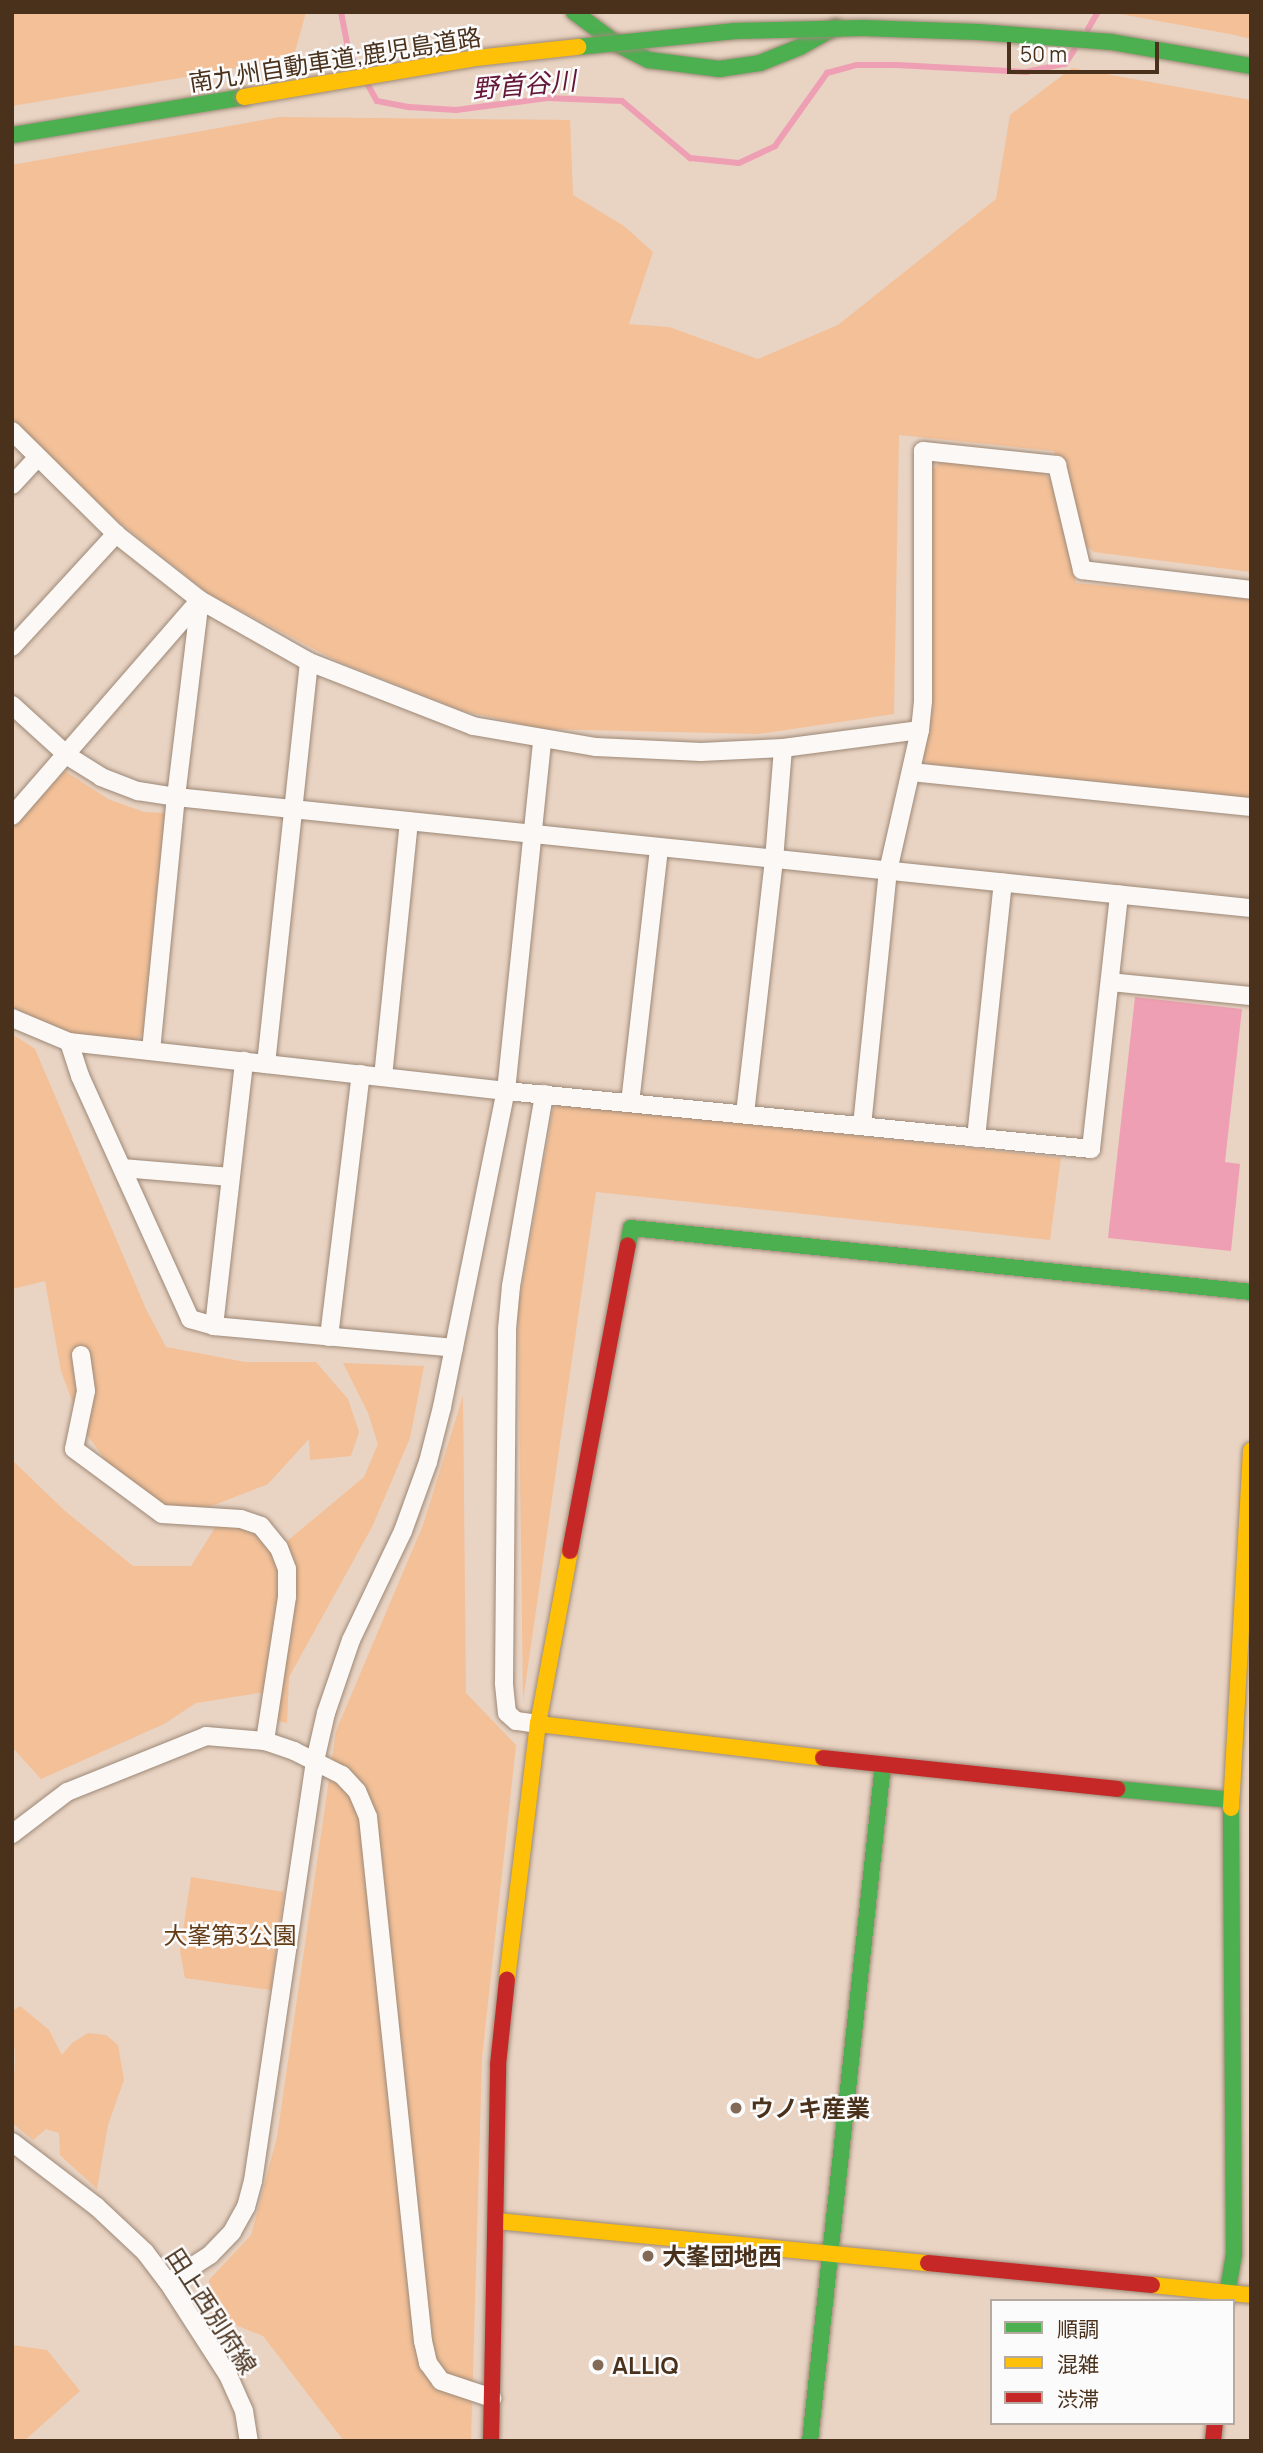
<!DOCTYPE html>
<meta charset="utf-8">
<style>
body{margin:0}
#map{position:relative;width:1263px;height:2453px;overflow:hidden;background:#e9d3c3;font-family:Manrope,"Noto Sans JP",sans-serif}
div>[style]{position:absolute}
.green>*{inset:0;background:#f3c098}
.water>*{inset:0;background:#ef9fb3}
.stream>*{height:6px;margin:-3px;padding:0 3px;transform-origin:3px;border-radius:3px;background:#ef9fb3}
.roads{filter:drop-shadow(0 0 2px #9d8977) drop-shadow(0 0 2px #9d8977)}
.street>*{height:18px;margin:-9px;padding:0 9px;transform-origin:9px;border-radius:9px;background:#fcf8f6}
.fast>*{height:16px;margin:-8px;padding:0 8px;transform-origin:8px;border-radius:8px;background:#4caf50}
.slow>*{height:16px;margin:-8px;padding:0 8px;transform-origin:8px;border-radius:8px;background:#ffc107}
.jam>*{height:16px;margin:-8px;padding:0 8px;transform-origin:8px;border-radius:8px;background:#c62828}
.bridges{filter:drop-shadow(0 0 2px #9d8977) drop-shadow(0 0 2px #9d8977)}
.fast-bridge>*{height:16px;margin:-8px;padding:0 8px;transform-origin:8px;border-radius:8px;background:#4caf50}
.slow-bridge>*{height:16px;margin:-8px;padding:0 8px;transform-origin:8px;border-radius:8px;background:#ffc107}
.dots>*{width:19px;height:19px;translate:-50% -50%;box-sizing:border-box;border:4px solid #fbfbfb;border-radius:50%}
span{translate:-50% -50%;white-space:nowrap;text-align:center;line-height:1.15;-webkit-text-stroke:5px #fbfbfb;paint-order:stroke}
.street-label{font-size:24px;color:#4a311c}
.park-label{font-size:24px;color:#663c16}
.poi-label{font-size:24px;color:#4a311c;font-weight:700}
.left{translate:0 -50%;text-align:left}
.water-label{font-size:26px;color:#651537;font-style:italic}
.frame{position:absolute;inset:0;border:14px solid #4a311c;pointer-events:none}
.legend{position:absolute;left:990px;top:2299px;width:245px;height:126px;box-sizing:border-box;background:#fbfbfb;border:2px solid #b4aaa2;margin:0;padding:9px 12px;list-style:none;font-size:21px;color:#4a311c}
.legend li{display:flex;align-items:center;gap:14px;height:35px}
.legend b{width:35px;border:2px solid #b4aaa2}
.scale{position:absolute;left:1007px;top:42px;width:152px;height:32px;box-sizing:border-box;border:4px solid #4a311c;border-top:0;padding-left:9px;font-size:21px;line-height:24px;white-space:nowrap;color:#4a311c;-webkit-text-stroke:5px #fbfbfb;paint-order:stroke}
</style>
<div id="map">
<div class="green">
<i style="clip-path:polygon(12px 12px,306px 12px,293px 59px,12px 106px)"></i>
<i style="clip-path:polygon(1109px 12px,1251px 12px,1251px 39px,1230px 34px)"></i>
<i style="clip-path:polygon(1072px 68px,1251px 100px,1251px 572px,1094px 552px,1078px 539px,1066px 472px,1053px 451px,899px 435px,894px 714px,758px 734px,544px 729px,463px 711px,337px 661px,209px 594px,109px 514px,12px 418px,12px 165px,279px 117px,570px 120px,573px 195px,624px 226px,653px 252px,629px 324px,669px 327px,758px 359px,838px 325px,996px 199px,1010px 115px)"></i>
<i style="clip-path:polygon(940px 462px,1041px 471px,1051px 480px,1076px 583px,1251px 599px,1250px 798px,927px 764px,922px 756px,932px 470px)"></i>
<i style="clip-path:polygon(65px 771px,108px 799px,144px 812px,165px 813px,143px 1033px,136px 1041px,72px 1034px,12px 1007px,12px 828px)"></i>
<i style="clip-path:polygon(12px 1034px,35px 1049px,146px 1309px,166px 1347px,245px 1362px,316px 1362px,348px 1399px,359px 1432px,351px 1456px,310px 1460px,309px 1439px,268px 1484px,209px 1507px,158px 1510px,109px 1465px,83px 1429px,61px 1371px,45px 1281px,12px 1289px)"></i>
<i style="clip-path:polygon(561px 1103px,1061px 1158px,1050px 1240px,596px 1192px,523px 1701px,518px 1308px,553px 1109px)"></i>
<i style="clip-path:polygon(343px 1363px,424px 1366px,410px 1438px,372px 1527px,289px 1677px,287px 1723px,274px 1720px,265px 1692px,196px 1703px,164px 1724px,41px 1779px,12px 1747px,12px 1460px,65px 1511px,133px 1566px,191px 1566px,221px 1518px,257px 1514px,286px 1542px,364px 1477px,378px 1444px,368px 1413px)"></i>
<i style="clip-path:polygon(463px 1396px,466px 1693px,516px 1745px,482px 2058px,471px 2441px,344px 2441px,263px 2336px,211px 2315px,209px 2280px,251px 2235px,277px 2137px,336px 1731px,423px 1525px)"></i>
<i style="clip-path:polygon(191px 1877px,284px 1892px,271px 1990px,185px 1978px,180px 1951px)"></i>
<i style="clip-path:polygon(20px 2006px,49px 2030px,62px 2055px,72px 2043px,88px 2033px,106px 2035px,118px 2045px,124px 2080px,108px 2125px,97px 2189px,60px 2155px,59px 2133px,46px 2129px,33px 2140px,12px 2123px,15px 2058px,12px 2011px)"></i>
<i style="clip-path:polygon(12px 2345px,47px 2350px,80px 2391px,24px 2441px,12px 2441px)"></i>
</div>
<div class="water">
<i style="clip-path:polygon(1135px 997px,1242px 1009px,1225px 1162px,1240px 1164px,1231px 1251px,1108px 1238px)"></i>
</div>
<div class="stream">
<i style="left:341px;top:12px;width:42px;rotate:79deg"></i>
<i style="left:349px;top:53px;width:16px;rotate:60deg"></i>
<i style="left:1088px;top:29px;width:20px;rotate:-60deg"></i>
<i style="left:368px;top:85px;width:18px;rotate:61deg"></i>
<i style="left:377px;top:101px;width:33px;rotate:11deg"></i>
<i style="left:409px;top:107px;width:47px;rotate:3.7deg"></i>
<i style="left:456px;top:110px;width:92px;rotate:-7.5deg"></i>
<i style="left:547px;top:98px;width:75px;rotate:2.3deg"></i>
<i style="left:622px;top:101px;width:89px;rotate:40deg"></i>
<i style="left:690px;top:158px;width:49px;rotate:5.8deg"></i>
<i style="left:739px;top:163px;width:40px;rotate:-25deg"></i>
<i style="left:775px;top:146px;width:90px;rotate:-54.5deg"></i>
<i style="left:827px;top:73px;width:31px;rotate:-15deg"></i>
<i style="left:857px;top:65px;width:40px"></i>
<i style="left:897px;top:65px;width:129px;rotate:3.1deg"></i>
<i style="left:1026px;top:72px;width:40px;rotate:-12deg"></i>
<i style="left:1065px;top:64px;width:17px;rotate:-57deg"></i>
</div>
<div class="roads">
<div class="street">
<i style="left:12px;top:431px;width:146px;rotate:44.7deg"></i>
<i style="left:116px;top:534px;width:107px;rotate:38.2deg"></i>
<i style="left:200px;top:600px;width:125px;rotate:29.6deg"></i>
<i style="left:309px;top:662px;width:176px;rotate:21.3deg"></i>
<i style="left:473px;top:726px;width:125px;rotate:9.7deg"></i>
<i style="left:596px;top:747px;width:105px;rotate:2.7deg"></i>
<i style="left:701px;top:752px;width:82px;rotate:-2.8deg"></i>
<i style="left:783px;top:748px;width:138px;rotate:-7.5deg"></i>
<i style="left:12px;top:485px;width:37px;rotate:-47deg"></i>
<i style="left:12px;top:647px;width:154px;rotate:-47.4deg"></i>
<i style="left:12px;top:705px;width:76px;rotate:42.3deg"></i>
<i style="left:68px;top:756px;width:39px;rotate:32deg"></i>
<i style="left:101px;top:777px;width:40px;rotate:21deg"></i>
<i style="left:138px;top:791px;width:38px;rotate:9deg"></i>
<i style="left:176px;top:797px;width:1081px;rotate:5.9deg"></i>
<i style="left:911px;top:772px;width:342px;rotate:5.9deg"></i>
<i style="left:12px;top:816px;width:286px;rotate:-49deg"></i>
<i style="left:1110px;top:982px;width:142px;rotate:5.7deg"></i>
<i style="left:12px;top:1018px;width:62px;rotate:22.8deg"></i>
<i style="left:69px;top:1042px;width:440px;rotate:6.4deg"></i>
<i style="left:506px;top:1091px;width:588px;rotate:5.66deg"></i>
<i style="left:1091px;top:1149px;width:256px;rotate:-83.7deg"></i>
<i style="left:69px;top:1042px;width:36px;rotate:72deg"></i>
<i style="left:80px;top:1076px;width:267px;rotate:65.6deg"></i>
<i style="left:190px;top:1319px;width:25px;rotate:16deg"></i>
<i style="left:214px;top:1326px;width:241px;rotate:5.2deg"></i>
<i style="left:151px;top:1051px;width:255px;rotate:-84.4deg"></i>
<i style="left:176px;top:797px;width:198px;rotate:-83.1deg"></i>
<i style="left:266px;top:1064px;width:404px;rotate:-83.9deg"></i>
<i style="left:383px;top:1077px;width:257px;rotate:-84.2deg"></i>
<i style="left:630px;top:1103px;width:257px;rotate:-83.5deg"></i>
<i style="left:745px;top:1114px;width:256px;rotate:-83.5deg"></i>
<i style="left:774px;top:860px;width:112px;rotate:-85.4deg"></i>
<i style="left:862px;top:1126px;width:256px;rotate:-84.2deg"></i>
<i style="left:888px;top:871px;width:145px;rotate:-77.2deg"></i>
<i style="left:920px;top:730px;width:29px;rotate:-84deg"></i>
<i style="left:923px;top:701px;width:250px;rotate:-90deg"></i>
<i style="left:923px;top:451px;width:135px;rotate:6deg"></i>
<i style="left:1057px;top:465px;width:108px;rotate:76.6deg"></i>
<i style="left:1082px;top:570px;width:170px;rotate:6.7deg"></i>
<i style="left:976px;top:1138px;width:257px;rotate:-84deg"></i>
<i style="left:122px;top:1168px;width:109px;rotate:4.7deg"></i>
<i style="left:214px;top:1326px;width:267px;rotate:-83.5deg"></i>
<i style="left:329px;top:1337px;width:265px;rotate:-83.1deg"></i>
<i style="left:81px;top:1355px;width:36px;rotate:82deg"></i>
<i style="left:86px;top:1391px;width:59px;rotate:101.7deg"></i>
<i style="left:74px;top:1449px;width:109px;rotate:36.5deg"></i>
<i style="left:162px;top:1514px;width:79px;rotate:3.6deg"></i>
<i style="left:241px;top:1519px;width:21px;rotate:19deg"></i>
<i style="left:261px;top:1526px;width:28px;rotate:51deg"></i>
<i style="left:279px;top:1548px;width:22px;rotate:69deg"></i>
<i style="left:287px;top:1569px;width:28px;rotate:90deg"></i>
<i style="left:287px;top:1597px;width:146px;rotate:98.7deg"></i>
<i style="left:538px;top:1724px;width:22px;rotate:-172deg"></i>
<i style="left:516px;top:1721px;width:12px;rotate:-138deg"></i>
<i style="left:507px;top:1713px;width:30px;rotate:-96deg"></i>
<i style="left:504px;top:1683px;width:354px;rotate:-89.5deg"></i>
<i style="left:507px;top:1329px;width:43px;rotate:-84.7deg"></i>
<i style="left:511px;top:1286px;width:195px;rotate:-80.2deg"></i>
<i style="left:12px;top:1834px;width:69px;rotate:-37.4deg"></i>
<i style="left:67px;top:1792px;width:150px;rotate:-21.9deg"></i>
<i style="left:206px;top:1736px;width:59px;rotate:4.8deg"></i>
<i style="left:265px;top:1741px;width:31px;rotate:19deg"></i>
<i style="left:294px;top:1751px;width:54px;rotate:26.6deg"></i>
<i style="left:342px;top:1775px;width:22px;rotate:47deg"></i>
<i style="left:357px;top:1791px;width:28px;rotate:67deg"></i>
<i style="left:368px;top:1817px;width:527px;rotate:84.01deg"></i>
<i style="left:423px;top:2341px;width:23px;rotate:77deg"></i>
<i style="left:428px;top:2363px;width:22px;rotate:54deg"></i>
<i style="left:441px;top:2381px;width:54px;rotate:18.4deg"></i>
<i style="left:12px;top:2142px;width:107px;rotate:37.4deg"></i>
<i style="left:97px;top:2207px;width:66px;rotate:43.2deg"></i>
<i style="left:145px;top:2252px;width:38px;rotate:53deg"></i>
<i style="left:168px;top:2282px;width:111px;rotate:57.2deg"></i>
<i style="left:228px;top:2375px;width:39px;rotate:66deg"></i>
<i style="left:244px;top:2411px;width:30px;rotate:81deg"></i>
<i style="left:168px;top:2282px;width:50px;rotate:-32.7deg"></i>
<i style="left:210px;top:2255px;width:32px;rotate:-46deg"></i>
<i style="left:232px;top:2232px;width:29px;rotate:-61deg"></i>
<i style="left:246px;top:2207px;width:27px;rotate:-75deg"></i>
<i style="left:253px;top:2181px;width:425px;rotate:-81.6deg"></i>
<i style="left:315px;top:1761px;width:49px;rotate:-77.1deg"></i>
<i style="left:326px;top:1713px;width:77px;rotate:-71.1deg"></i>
<i style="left:351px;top:1640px;width:121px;rotate:-64.5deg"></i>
<i style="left:403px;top:1531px;width:73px;rotate:-70.1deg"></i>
<i style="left:428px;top:1462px;width:57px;rotate:-75.7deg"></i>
<i style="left:442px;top:1407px;width:322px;rotate:-78.6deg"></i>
<i style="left:506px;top:1091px;width:353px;rotate:-84.1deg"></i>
</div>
<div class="fast">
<i style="left:574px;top:12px;width:54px;rotate:36.7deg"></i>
<i style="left:617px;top:44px;width:36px;rotate:27deg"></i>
<i style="left:649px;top:60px;width:71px;rotate:7.3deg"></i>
<i style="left:719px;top:69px;width:41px;rotate:-8.3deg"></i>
<i style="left:760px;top:63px;width:43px;rotate:-21.8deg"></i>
<i style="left:800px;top:47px;width:41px;rotate:-29.1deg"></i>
<i style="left:12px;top:135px;width:235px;rotate:-9.3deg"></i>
<i style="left:628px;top:1245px;width:17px;rotate:-80deg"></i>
<i style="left:631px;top:1228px;width:623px;rotate:5.89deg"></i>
<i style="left:1117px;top:1789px;width:115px;rotate:5.5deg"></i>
<i style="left:1226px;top:2301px;width:48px;rotate:-80.3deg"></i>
<i style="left:1234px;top:2254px;width:446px;rotate:-90.4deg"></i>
<i style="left:810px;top:2441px;width:680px;rotate:-83.84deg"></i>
</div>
<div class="slow">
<i style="left:538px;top:1724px;width:287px;rotate:6.8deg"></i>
<i style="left:1231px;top:1808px;width:358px;rotate:-86.8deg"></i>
<i style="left:507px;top:1979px;width:257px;rotate:-83.1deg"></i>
<i style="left:538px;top:1724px;width:176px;rotate:-79.5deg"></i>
<i style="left:497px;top:2221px;width:433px;rotate:5.6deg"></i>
<i style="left:1152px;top:2285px;width:100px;rotate:5.8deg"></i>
</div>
<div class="jam">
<i style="left:570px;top:1551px;width:311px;rotate:-79.3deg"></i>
<i style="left:823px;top:1758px;width:296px;rotate:6deg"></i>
<i style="left:928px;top:2263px;width:225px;rotate:5.6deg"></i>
<i style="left:491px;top:2441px;width:376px;rotate:-88.9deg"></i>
<i style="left:498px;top:2065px;width:86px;rotate:-84deg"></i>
<i style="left:1213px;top:2441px;width:18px;rotate:-84deg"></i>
</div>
</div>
<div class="bridges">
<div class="fast-bridge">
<i style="left:578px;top:47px;width:158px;rotate:-5.8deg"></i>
<i style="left:735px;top:31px;width:128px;rotate:-1.3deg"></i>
<i style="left:863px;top:28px;width:115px;rotate:2deg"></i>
<i style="left:978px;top:32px;width:133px;rotate:4.3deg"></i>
<i style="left:1111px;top:42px;width:142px;rotate:9.7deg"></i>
</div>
<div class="slow-bridge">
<i style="left:244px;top:97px;width:235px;rotate:-9.5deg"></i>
<i style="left:476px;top:58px;width:103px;rotate:-6.2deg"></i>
</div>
</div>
<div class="dots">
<i style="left:736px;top:2108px;background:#826a56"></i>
<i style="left:648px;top:2256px;background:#826a56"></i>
<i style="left:598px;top:2365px;background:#826a56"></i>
</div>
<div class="street-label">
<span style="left:335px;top:59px;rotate:-9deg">南九州自動車道;鹿児島道路</span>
<span style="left:212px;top:2311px;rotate:57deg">田上西別府線</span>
</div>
<div class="park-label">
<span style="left:230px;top:1935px">大峯第3公園</span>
</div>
<div class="poi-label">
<span class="left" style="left:750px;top:2108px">ウノキ産業</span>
<span class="left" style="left:662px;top:2256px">大峯団地西</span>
<span class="left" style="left:612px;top:2365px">ALLIQ</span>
</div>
<div class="water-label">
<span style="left:524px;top:85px;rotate:-5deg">野首谷川</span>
</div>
<div class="frame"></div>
<ul class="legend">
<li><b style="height:9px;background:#4caf50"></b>順調</li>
<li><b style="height:9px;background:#ffc107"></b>混雑</li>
<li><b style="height:9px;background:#c62828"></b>渋滞</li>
</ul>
<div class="scale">50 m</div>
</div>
